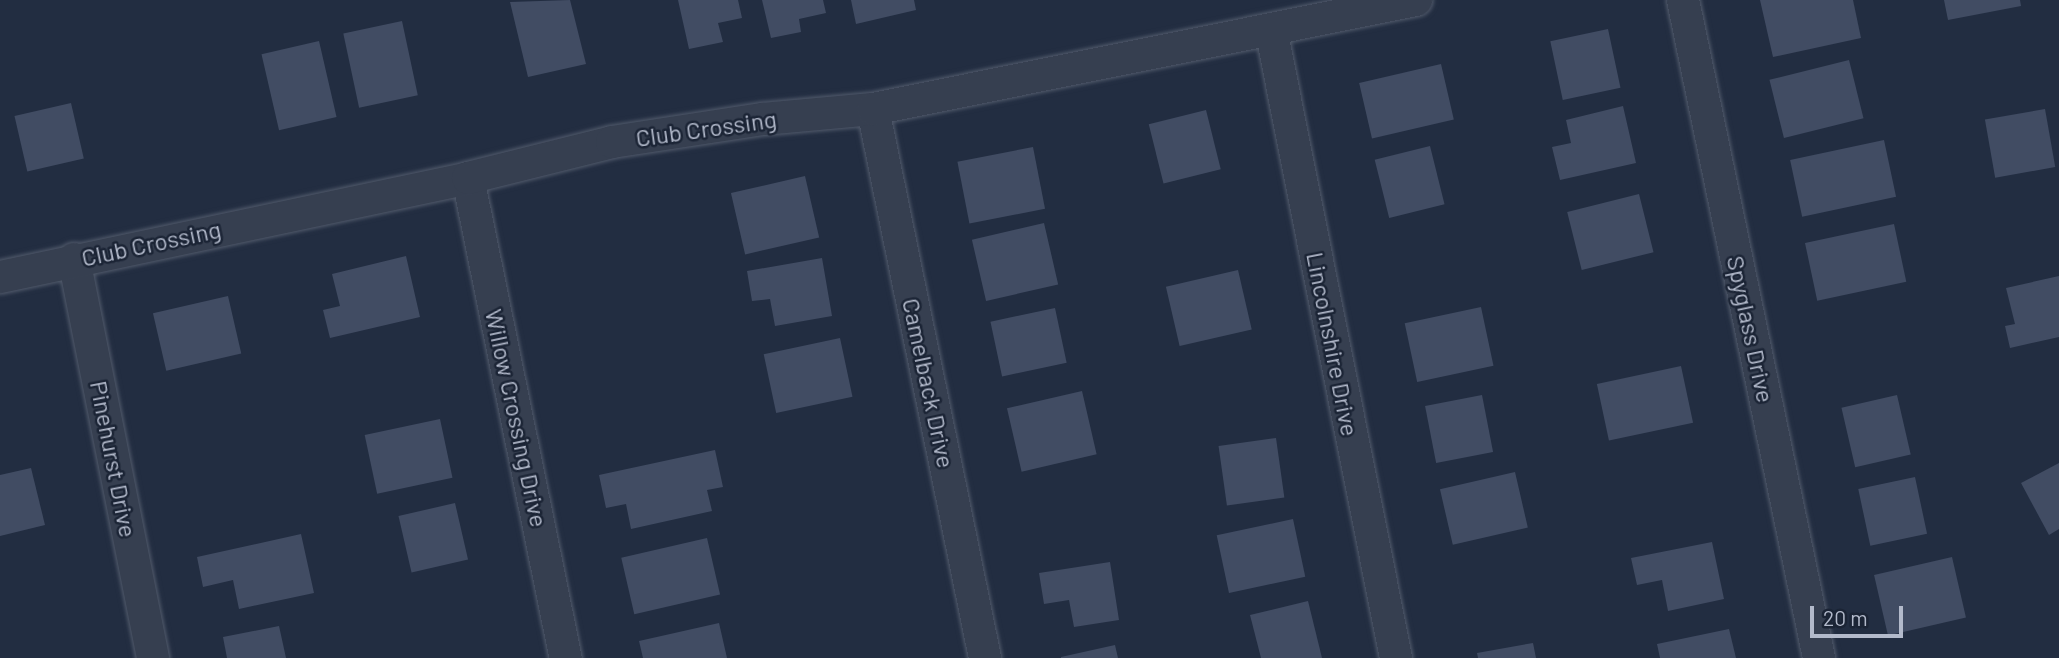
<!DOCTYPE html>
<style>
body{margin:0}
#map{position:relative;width:2059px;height:658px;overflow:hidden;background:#222d41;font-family:Barlow,sans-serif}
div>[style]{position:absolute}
.building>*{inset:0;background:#414c63;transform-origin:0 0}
.roads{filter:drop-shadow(0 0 2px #515a6b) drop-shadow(0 0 2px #515a6b)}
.street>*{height:32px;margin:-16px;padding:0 16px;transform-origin:16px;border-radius:16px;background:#363f50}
span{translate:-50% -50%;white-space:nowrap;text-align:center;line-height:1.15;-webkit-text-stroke:5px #1b2435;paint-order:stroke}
.street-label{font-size:24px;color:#b3bacb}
.scale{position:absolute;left:1810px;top:606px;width:93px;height:32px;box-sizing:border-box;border:4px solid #b3bacb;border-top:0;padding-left:9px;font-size:21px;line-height:24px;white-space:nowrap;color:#b3bacb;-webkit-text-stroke:5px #1b2435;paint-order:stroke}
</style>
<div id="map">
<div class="building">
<i style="clip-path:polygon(570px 0,586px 64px,528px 77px,510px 2px)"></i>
<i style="clip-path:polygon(678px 0,738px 0,742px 18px,718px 23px,723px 42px,689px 49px)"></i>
<i style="clip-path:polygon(762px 0,823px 0,826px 13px,799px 19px,801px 32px,771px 38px)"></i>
<i style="clip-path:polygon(851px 0,914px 0,916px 10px,856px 24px)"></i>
<i style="clip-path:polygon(1760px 0,1853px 0,1861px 38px,1773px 57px)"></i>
<i style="clip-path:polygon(1944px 0,2020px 0,2021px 6px,1948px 20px)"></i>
<i style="left:402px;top:21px;width:76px;height:60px;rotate:78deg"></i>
<i style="left:1608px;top:29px;width:60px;height:59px;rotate:78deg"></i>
<i style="left:319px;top:41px;width:78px;height:59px;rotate:77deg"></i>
<i style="left:1849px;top:60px;width:60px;height:82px;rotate:76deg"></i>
<i style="left:1441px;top:64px;width:57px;height:84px;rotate:77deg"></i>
<i style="left:71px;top:103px;width:57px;height:58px;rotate:77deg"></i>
<i style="clip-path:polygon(1623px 106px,1636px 163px,1560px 180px,1552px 147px,1571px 143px,1566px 120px)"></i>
<i style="left:2045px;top:109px;width:59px;height:61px;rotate:80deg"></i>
<i style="left:1206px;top:110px;width:61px;height:59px;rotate:76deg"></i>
<i style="left:1884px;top:140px;width:58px;height:96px;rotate:78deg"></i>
<i style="left:1430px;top:146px;width:60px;height:57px;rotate:76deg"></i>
<i style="left:1033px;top:147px;width:63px;height:77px;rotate:79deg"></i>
<i style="left:805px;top:176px;width:63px;height:76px;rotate:77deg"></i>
<i style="left:1639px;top:194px;width:60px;height:74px;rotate:76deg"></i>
<i style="left:1044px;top:223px;width:63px;height:74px;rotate:77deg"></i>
<i style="left:1894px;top:224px;width:59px;height:91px;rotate:78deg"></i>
<i style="clip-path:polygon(406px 256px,420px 317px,330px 338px,323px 310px,340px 306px,332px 274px)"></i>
<i style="clip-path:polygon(822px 258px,832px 316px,775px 326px,770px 299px,752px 301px,747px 271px)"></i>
<i style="left:1238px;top:270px;width:61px;height:74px;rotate:77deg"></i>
<i style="clip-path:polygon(2059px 276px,2059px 337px,2010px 348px,2005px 326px,2015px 324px,2006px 288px)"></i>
<i style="left:228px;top:296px;width:59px;height:77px;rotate:77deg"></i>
<i style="left:1481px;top:307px;width:60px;height:78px;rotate:78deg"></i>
<i style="left:1055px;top:308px;width:56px;height:66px;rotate:78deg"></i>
<i style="left:840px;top:338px;width:60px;height:78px;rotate:78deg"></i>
<i style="left:1681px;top:366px;width:58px;height:86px;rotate:78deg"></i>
<i style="left:1082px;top:391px;width:65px;height:77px;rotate:77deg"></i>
<i style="left:1482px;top:395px;width:58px;height:58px;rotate:79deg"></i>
<i style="left:1897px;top:395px;width:61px;height:57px;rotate:77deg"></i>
<i style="left:440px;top:419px;width:60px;height:77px;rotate:78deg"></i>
<i style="left:1276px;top:438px;width:60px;height:58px;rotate:82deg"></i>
<i style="clip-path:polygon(715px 450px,723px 487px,707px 490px,712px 511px,631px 529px,626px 504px,606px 508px,599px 475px)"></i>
<i style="clip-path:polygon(2059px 463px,2059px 529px,2049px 535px,2021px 483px)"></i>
<i style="clip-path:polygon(31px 468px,45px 525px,0 536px,0 475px)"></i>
<i style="left:1515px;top:472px;width:57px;height:77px;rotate:77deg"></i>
<i style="left:1915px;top:477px;width:58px;height:58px;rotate:78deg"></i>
<i style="left:455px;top:503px;width:58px;height:58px;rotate:77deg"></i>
<i style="left:1293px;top:519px;width:59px;height:78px;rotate:78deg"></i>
<i style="clip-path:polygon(301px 534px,314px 593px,239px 609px,233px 580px,203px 587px,197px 557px)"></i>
<i style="left:707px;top:538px;width:58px;height:88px;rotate:77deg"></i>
<i style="clip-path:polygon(1712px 542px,1724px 599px,1668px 611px,1662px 580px,1637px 585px,1631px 558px)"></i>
<i style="left:1952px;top:557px;width:62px;height:80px;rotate:77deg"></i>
<i style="clip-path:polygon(1110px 562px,1119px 620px,1074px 627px,1069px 600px,1044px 604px,1039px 573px)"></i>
<i style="clip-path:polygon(1308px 601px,1322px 658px,1261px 658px,1250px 615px)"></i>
<i style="clip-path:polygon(719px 623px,727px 658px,643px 658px,639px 641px)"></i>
<i style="clip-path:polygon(279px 626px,286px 658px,227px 658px,223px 637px)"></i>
<i style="clip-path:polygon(1729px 629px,1736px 658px,1660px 658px,1657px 644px)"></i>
<i style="clip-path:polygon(1533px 643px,1536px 658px,1478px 658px,1477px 653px)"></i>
<i style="clip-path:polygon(1115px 645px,1118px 658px,1061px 658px,1061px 657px)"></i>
</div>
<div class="roads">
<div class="street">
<i style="left:1683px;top:0;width:672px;rotate:78.32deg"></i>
<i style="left:1271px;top:29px;width:641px;rotate:78.76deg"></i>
<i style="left:873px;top:109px;width:560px;rotate:78.47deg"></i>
<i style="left:468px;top:178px;width:490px;rotate:78.5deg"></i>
<i style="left:74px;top:259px;width:407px;rotate:78.8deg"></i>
<i style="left:0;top:277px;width:478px;rotate:-11.9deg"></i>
<i style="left:468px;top:178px;width:148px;rotate:-14deg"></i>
<i style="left:612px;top:142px;width:153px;rotate:-8.7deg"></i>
<i style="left:763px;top:119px;width:110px;rotate:-5.2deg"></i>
<i style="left:873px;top:109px;width:554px;rotate:-11.35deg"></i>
</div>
</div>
<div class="street-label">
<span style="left:706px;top:128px;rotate:-8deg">Club Crossing</span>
<span style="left:151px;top:243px;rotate:-12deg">Club Crossing</span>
<span style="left:1751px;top:329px;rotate:78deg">Spyglass Drive</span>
<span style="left:1333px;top:344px;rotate:79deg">Lincolnshire Drive</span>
<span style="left:929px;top:383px;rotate:78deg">Camelback Drive</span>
<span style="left:517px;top:418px;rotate:78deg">Willow Crossing Drive</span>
<span style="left:114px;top:459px;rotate:79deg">Pinehurst Drive</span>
</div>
<div class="scale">20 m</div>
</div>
